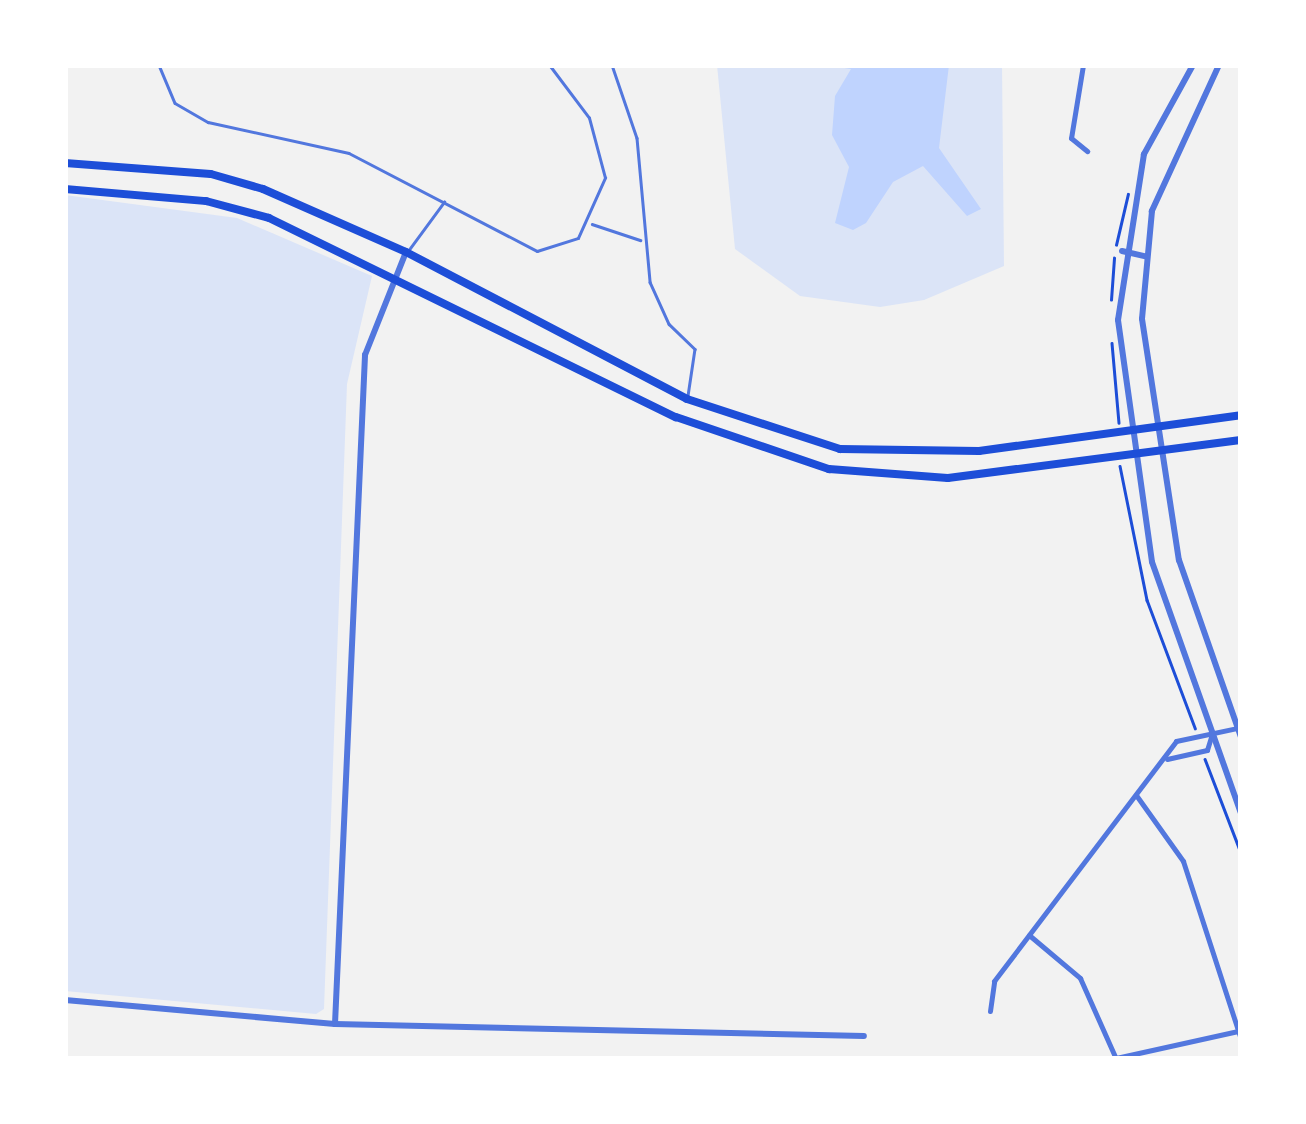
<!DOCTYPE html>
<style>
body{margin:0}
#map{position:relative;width:1306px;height:1124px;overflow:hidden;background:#f2f2f2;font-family:Raleway,sans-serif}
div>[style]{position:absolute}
.green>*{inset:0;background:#dbe4f7}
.water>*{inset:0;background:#bfd3fe}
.path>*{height:2.5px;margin:-1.25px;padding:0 1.25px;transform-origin:1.25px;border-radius:1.25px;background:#1d4ed8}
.service>*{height:2.5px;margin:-1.25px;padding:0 1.25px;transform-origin:1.25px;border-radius:1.25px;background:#5277de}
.minor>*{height:5px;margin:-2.5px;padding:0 2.5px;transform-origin:2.5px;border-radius:2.5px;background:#5277de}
.tertiary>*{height:6px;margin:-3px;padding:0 3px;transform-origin:3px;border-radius:3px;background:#5277de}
.secondary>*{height:8px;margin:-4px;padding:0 4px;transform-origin:4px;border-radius:4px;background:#1d4ed8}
span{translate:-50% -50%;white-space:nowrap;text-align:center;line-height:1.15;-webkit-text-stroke:10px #fff;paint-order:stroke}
.frame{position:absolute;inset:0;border:68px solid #fff;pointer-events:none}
</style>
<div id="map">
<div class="green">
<i style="clip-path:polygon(717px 65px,1002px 65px,1004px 266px,924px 300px,880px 307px,800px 296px,735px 249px)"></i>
<i style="clip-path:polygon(65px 195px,237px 218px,372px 276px,347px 384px,324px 1009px,316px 1014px,65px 991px)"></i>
</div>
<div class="water">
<i style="clip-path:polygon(825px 65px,949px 65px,939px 148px,981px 209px,967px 216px,923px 166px,893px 182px,866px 223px,853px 230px,835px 223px,849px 167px,832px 135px,835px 96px,851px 69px)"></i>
</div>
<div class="path">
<i style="left:1116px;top:245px;width:52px;rotate:-76.8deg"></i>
<i style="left:1111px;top:300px;width:42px;rotate:-85.9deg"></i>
<i style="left:1112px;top:343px;width:80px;rotate:85deg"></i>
<i style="left:1120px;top:466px;width:137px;rotate:78.6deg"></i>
<i style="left:1147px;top:600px;width:137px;rotate:69.4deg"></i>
<i style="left:1205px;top:759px;width:101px;rotate:69deg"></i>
</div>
<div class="service">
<i style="left:159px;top:65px;width:41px;rotate:67.2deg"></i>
<i style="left:175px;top:103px;width:38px;rotate:30deg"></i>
<i style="left:208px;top:122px;width:144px;rotate:12.4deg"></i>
<i style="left:349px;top:153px;width:212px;rotate:27.5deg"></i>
<i style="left:537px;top:251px;width:43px;rotate:-17.6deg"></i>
<i style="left:578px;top:238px;width:66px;rotate:-65.8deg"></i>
<i style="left:605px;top:178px;width:62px;rotate:-104.9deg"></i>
<i style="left:589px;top:118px;width:66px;rotate:-127deg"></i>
<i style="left:612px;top:65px;width:77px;rotate:71.1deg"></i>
<i style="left:637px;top:138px;width:145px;rotate:84.8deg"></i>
<i style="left:650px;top:282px;width:46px;rotate:65.7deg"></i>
<i style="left:669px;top:324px;width:36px;rotate:44deg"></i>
<i style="left:695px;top:349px;width:48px;rotate:98.5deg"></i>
<i style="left:592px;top:224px;width:51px;rotate:18.4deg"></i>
<i style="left:408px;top:251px;width:61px;rotate:-53.7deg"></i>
</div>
<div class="minor">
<i style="left:1083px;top:65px;width:74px;rotate:99.3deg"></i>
<i style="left:1071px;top:138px;width:21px;rotate:39deg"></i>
<i style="left:1167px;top:759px;width:41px;rotate:-12.7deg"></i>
<i style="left:1207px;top:750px;width:14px;rotate:-73deg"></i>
<i style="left:1136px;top:795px;width:81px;rotate:54.5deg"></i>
<i style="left:1183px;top:861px;width:187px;rotate:72deg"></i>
<i style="left:1029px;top:935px;width:67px;rotate:40.1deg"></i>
<i style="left:1080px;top:978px;width:89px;rotate:66deg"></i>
<i style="left:990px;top:1011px;width:30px;rotate:-82deg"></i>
<i style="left:994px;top:981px;width:301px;rotate:-52.8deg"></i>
<i style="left:1176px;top:741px;width:62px;rotate:-12deg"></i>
<i style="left:1116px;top:1058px;width:125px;rotate:-12.5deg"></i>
</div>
<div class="tertiary">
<i style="left:1193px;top:65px;width:102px;rotate:118.8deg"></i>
<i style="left:1144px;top:154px;width:168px;rotate:98.9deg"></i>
<i style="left:1118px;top:320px;width:244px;rotate:82deg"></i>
<i style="left:1152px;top:562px;width:267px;rotate:70.5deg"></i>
<i style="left:1219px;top:65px;width:161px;rotate:114.7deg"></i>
<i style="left:1152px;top:211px;width:108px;rotate:95.3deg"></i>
<i style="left:1142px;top:319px;width:244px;rotate:81.3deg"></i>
<i style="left:1179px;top:560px;width:188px;rotate:70.7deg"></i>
<i style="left:1122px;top:251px;width:23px;rotate:13deg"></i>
<i style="left:65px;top:1000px;width:271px;rotate:5.1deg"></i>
<i style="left:335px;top:1024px;width:529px;rotate:1.3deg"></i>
<i style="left:335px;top:1024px;width:670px;rotate:-87.43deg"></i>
<i style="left:365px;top:355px;width:111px;rotate:-68.3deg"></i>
</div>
<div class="secondary">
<i style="left:65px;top:163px;width:146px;rotate:4.3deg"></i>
<i style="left:211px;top:174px;width:54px;rotate:16.1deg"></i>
<i style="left:263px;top:189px;width:156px;rotate:23.8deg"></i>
<i style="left:406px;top:252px;width:317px;rotate:27.6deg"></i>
<i style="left:687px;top:399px;width:161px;rotate:18.1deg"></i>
<i style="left:840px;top:449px;width:139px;rotate:0.8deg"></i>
<i style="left:979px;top:451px;width:264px;rotate:-7.8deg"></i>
<i style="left:65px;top:189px;width:142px;rotate:4.9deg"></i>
<i style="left:206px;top:201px;width:65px;rotate:15.1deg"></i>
<i style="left:269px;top:218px;width:453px;rotate:26.1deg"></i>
<i style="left:676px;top:417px;width:162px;rotate:18.8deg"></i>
<i style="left:829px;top:469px;width:119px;rotate:4.3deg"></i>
<i style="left:948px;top:478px;width:295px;rotate:-7.4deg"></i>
</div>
<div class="frame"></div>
</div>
